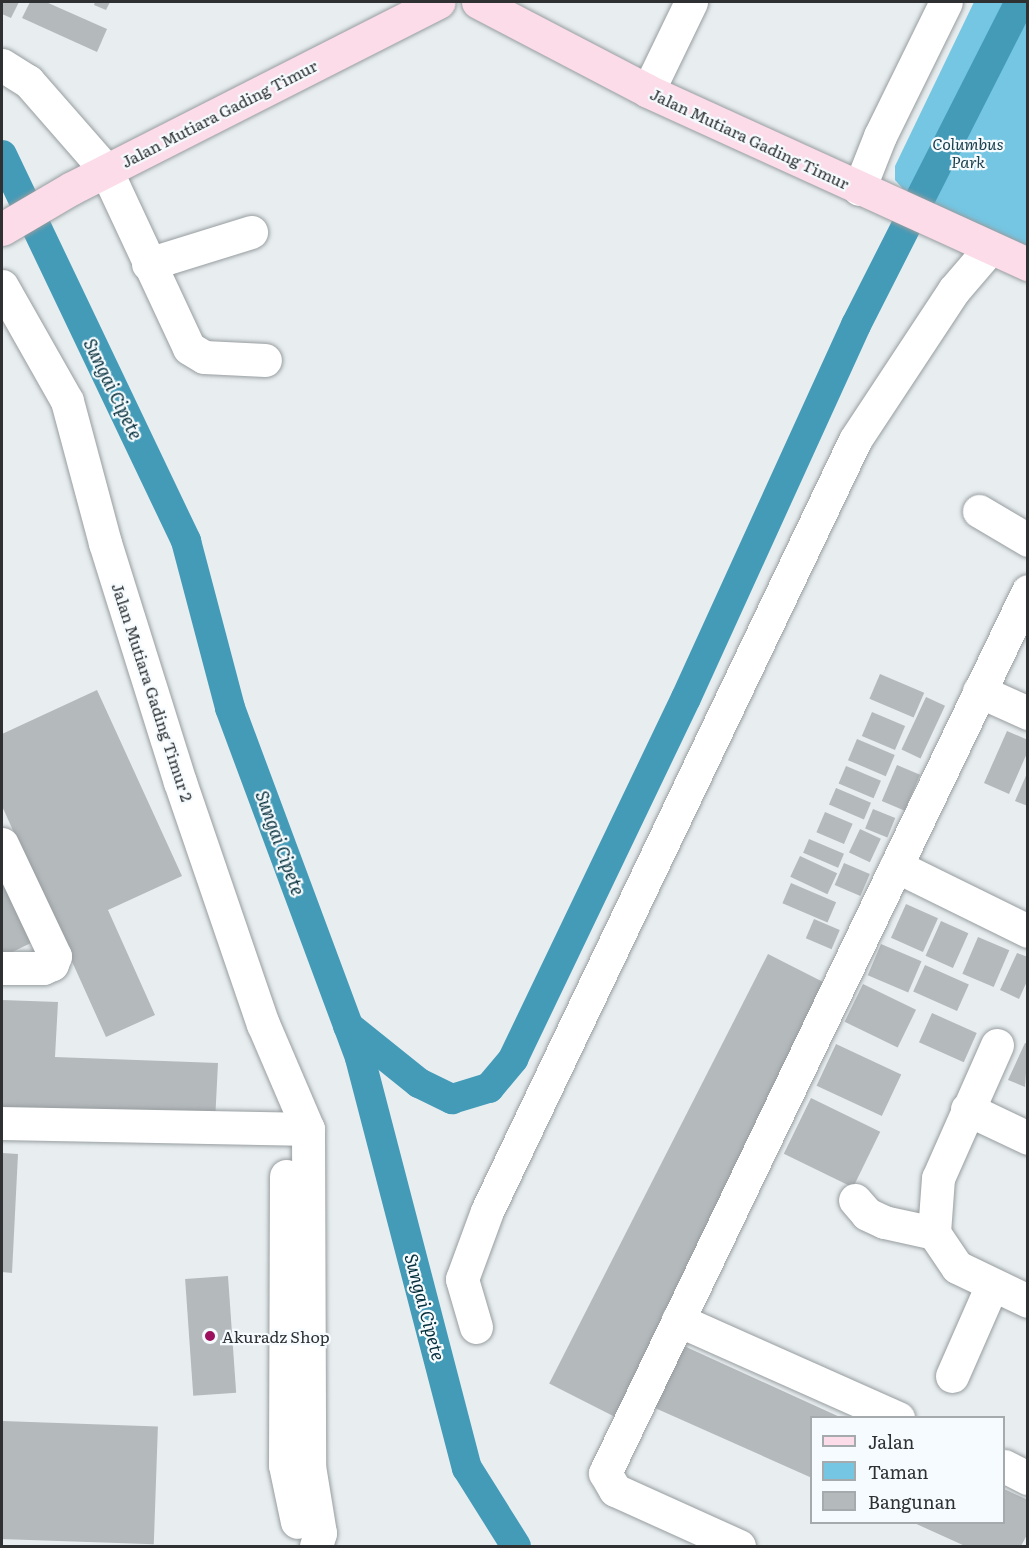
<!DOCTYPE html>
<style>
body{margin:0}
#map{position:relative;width:1029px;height:1548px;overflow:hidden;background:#e8eef0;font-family:Literata,serif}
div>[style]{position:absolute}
.green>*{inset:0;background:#74c6e3}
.canal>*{height:30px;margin:-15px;padding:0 15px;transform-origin:15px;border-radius:15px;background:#449bb8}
.building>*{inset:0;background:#b4b9bc;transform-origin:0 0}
.roads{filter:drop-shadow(0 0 2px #979d9f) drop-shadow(0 0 2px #979d9f)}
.minor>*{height:33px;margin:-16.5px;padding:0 16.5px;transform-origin:16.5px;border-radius:16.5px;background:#fff}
.major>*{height:33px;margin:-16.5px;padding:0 16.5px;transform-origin:16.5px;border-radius:16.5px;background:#fbdce8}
.dots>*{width:16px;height:16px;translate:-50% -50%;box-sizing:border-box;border:3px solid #f5fbfe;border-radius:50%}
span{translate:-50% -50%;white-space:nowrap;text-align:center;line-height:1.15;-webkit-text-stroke:4.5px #f5fbfe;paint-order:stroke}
.street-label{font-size:16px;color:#2e3031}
.park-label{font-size:16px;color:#183f4c;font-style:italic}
.poi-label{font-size:16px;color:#2e3031}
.left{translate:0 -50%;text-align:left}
.water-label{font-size:18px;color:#042e3b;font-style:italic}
.frame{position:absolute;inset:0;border:3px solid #2e3031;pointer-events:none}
.legend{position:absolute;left:810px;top:1416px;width:195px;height:108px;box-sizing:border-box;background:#f5fbfe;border:2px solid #a5aaac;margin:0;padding:8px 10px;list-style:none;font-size:18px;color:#2e3031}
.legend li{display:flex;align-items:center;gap:12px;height:30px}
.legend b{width:30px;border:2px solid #a5aaac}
</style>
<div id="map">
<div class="green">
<i style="clip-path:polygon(974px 2px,1027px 2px,1027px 247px,903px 189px,895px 180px,895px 166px)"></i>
</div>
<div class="canal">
<i style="left:2px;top:155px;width:428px;rotate:64.5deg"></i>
<i style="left:186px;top:541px;width:173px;rotate:75.2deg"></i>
<i style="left:230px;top:708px;width:373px;rotate:69.6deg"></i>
<i style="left:360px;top:1058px;width:424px;rotate:75.4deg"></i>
<i style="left:467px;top:1468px;width:92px;rotate:57.9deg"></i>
<i style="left:348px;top:1026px;width:91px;rotate:38.8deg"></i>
<i style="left:419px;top:1083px;width:37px;rotate:26deg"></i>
<i style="left:452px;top:1099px;width:39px;rotate:-17deg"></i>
<i style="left:489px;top:1088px;width:38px;rotate:-50deg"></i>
<i style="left:513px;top:1059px;width:400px;rotate:-64.4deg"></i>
<i style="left:686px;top:698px;width:410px;rotate:-65.5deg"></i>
<i style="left:856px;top:325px;width:362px;rotate:-63.1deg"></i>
</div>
<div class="building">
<i style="clip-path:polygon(2px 2px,19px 2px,11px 18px,2px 14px)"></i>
<i style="clip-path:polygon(30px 2px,46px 2px,107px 29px,97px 52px,22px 18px)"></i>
<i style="clip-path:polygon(95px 2px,110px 2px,106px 10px,94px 5px)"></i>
<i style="left:880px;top:674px;width:48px;height:27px;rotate:23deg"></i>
<i style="clip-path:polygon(97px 690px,182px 876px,108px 910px,155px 1015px,106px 1037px,2px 806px,2px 734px)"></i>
<i style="left:926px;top:697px;width:21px;height:58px;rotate:25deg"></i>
<i style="left:872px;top:712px;width:36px;height:26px;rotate:23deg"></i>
<i style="clip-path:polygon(1007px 731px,1028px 740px,1028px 751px,1009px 794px,984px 783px)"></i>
<i style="left:857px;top:739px;width:41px;height:23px;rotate:23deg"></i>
<i style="left:897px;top:765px;width:25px;height:39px;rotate:23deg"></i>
<i style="left:846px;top:766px;width:38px;height:19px;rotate:23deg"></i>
<i style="clip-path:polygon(1028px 771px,1028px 806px,1015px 801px)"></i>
<i style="left:836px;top:788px;width:38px;height:18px;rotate:23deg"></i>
<i style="left:873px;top:809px;width:24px;height:21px;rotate:22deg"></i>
<i style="left:825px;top:812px;width:30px;height:22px;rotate:23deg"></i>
<i style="left:860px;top:829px;width:23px;height:26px;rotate:25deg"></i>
<i style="left:809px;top:839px;width:38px;height:15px;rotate:23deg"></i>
<i style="left:800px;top:856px;width:41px;height:23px;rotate:25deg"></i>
<i style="left:844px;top:863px;width:28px;height:24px;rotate:23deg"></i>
<i style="clip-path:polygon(2px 872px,35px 941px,2px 957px)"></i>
<i style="left:791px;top:883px;width:49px;height:22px;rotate:23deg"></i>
<i style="left:906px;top:904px;width:35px;height:37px;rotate:24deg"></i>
<i style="left:814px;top:919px;width:28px;height:21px;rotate:23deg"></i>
<i style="left:941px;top:921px;width:30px;height:38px;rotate:24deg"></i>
<i style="left:978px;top:937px;width:34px;height:40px;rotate:23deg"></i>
<i style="left:881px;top:944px;width:44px;height:34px;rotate:23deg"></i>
<i style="clip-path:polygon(1017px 953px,1028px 957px,1028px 979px,1019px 999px,1000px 990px)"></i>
<i style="left:768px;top:954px;width:74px;height:482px;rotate:27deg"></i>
<i style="left:925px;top:965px;width:48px;height:29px;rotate:24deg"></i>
<i style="left:863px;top:984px;width:59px;height:42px;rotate:26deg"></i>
<i style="clip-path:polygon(2px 1000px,58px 1002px,55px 1057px,218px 1063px,215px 1122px,2px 1113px)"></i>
<i style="left:932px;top:1013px;width:49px;height:32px;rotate:24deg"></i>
<i style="clip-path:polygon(1025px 1043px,1028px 1044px,1025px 1087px,1008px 1080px)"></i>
<i style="left:836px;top:1044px;width:72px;height:46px;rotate:25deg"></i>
<i style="left:811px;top:1098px;width:77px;height:62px;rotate:26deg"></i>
<i style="clip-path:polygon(2px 1153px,18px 1154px,12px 1273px,2px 1272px)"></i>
<i style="left:228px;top:1276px;width:117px;height:43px;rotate:86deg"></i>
<i style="clip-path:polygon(684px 1346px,842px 1418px,812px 1418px,812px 1478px,655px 1408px)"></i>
<i style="left:2px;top:1421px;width:156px;height:118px;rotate:2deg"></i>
<i style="clip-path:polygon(1004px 1489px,1028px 1500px,1028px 1533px,1021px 1546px,965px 1546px,912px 1522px,1004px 1522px)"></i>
</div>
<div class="roads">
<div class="minor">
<i style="left:2px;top:65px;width:31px;rotate:32deg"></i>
<i style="left:28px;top:81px;width:118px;rotate:48.8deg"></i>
<i style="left:106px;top:170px;width:196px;rotate:65deg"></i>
<i style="left:189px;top:348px;width:17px;rotate:31deg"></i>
<i style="left:204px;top:357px;width:61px;rotate:2.8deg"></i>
<i style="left:648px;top:91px;width:99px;rotate:-64.2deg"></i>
<i style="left:859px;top:189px;width:57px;rotate:-68.4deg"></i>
<i style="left:880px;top:136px;width:149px;rotate:-63.8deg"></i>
<i style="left:148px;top:264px;width:108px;rotate:-17.3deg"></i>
<i style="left:2px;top:286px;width:132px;rotate:60.5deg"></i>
<i style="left:67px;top:401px;width:147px;rotate:75deg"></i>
<i style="left:105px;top:543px;width:250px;rotate:72.6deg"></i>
<i style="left:180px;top:782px;width:256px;rotate:71.1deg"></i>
<i style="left:263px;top:1024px;width:114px;rotate:66.8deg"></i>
<i style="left:308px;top:1129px;width:337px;rotate:89.8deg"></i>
<i style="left:309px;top:1466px;width:68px;rotate:80.7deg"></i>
<i style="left:320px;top:1533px;width:14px;rotate:107deg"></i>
<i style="left:979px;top:511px;width:57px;rotate:30.6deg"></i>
<i style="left:979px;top:691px;width:54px;rotate:24.2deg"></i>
<i style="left:2px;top:844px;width:124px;rotate:64.7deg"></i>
<i style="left:55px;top:956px;width:9px;rotate:111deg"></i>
<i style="left:52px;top:964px;width:10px;rotate:156deg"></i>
<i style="left:43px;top:968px;width:41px;rotate:180deg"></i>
<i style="left:896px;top:866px;width:147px;rotate:26.2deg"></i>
<i style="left:997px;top:1045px;width:145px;rotate:113.9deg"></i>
<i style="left:938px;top:1178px;width:55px;rotate:94.2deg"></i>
<i style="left:934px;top:1233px;width:41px;rotate:55.9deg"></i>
<i style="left:957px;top:1267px;width:79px;rotate:25.6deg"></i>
<i style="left:967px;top:1109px;width:68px;rotate:25.4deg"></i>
<i style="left:2px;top:1123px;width:306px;rotate:1.1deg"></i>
<i style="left:286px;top:1176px;width:289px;rotate:90.2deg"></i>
<i style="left:285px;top:1465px;width:58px;rotate:78.1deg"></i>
<i style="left:855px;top:1200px;width:18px;rotate:49deg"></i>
<i style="left:867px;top:1214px;width:19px;rotate:25deg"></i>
<i style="left:884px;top:1222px;width:51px;rotate:12.4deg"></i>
<i style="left:678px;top:1320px;width:241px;rotate:24deg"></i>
<i style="left:476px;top:1327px;width:50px;rotate:-106.3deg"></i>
<i style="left:462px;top:1279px;width:72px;rotate:-69.8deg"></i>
<i style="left:487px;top:1211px;width:854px;rotate:-64.48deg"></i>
<i style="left:855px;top:440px;width:180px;rotate:-56.6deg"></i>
<i style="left:954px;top:290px;width:55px;rotate:-49.4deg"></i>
<i style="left:952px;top:1376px;width:97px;rotate:-66.3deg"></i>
<i style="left:1004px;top:1466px;width:27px;rotate:27deg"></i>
<i style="left:739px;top:1546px;width:136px;rotate:-155.7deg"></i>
<i style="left:615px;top:1490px;width:20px;rotate:-120deg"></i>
<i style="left:605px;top:1473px;width:978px;rotate:-64.38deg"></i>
</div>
<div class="major">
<i style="left:478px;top:2px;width:192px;rotate:27.6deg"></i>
<i style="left:648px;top:91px;width:418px;rotate:24.5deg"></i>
<i style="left:2px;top:229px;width:81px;rotate:-30.4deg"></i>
<i style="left:72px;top:188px;width:411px;rotate:-26.9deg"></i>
</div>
</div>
<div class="dots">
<i style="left:210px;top:1336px;background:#9d105d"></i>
</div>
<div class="street-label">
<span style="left:219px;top:113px;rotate:-27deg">Jalan Mutiara Gading Timur</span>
<span style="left:750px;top:138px;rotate:25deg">Jalan Mutiara Gading Timur</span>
<span style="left:153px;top:692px;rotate:72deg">Jalan Mutiara Gading Timur 2</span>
</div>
<div class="park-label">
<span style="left:968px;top:152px">Columbus<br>Park</span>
</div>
<div class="poi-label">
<span class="left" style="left:222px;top:1336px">Akuradz Shop</span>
</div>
<div class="water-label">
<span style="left:113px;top:389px;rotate:64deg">Sungai Cipete</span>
<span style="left:280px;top:843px;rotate:70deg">Sungai Cipete</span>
<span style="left:425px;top:1307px;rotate:75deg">Sungai Cipete</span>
</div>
<div class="frame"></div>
<ul class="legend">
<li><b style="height:8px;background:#fbdce8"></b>Jalan</li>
<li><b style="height:16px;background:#74c6e3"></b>Taman</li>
<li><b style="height:16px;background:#b4b9bc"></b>Bangunan</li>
</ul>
</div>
